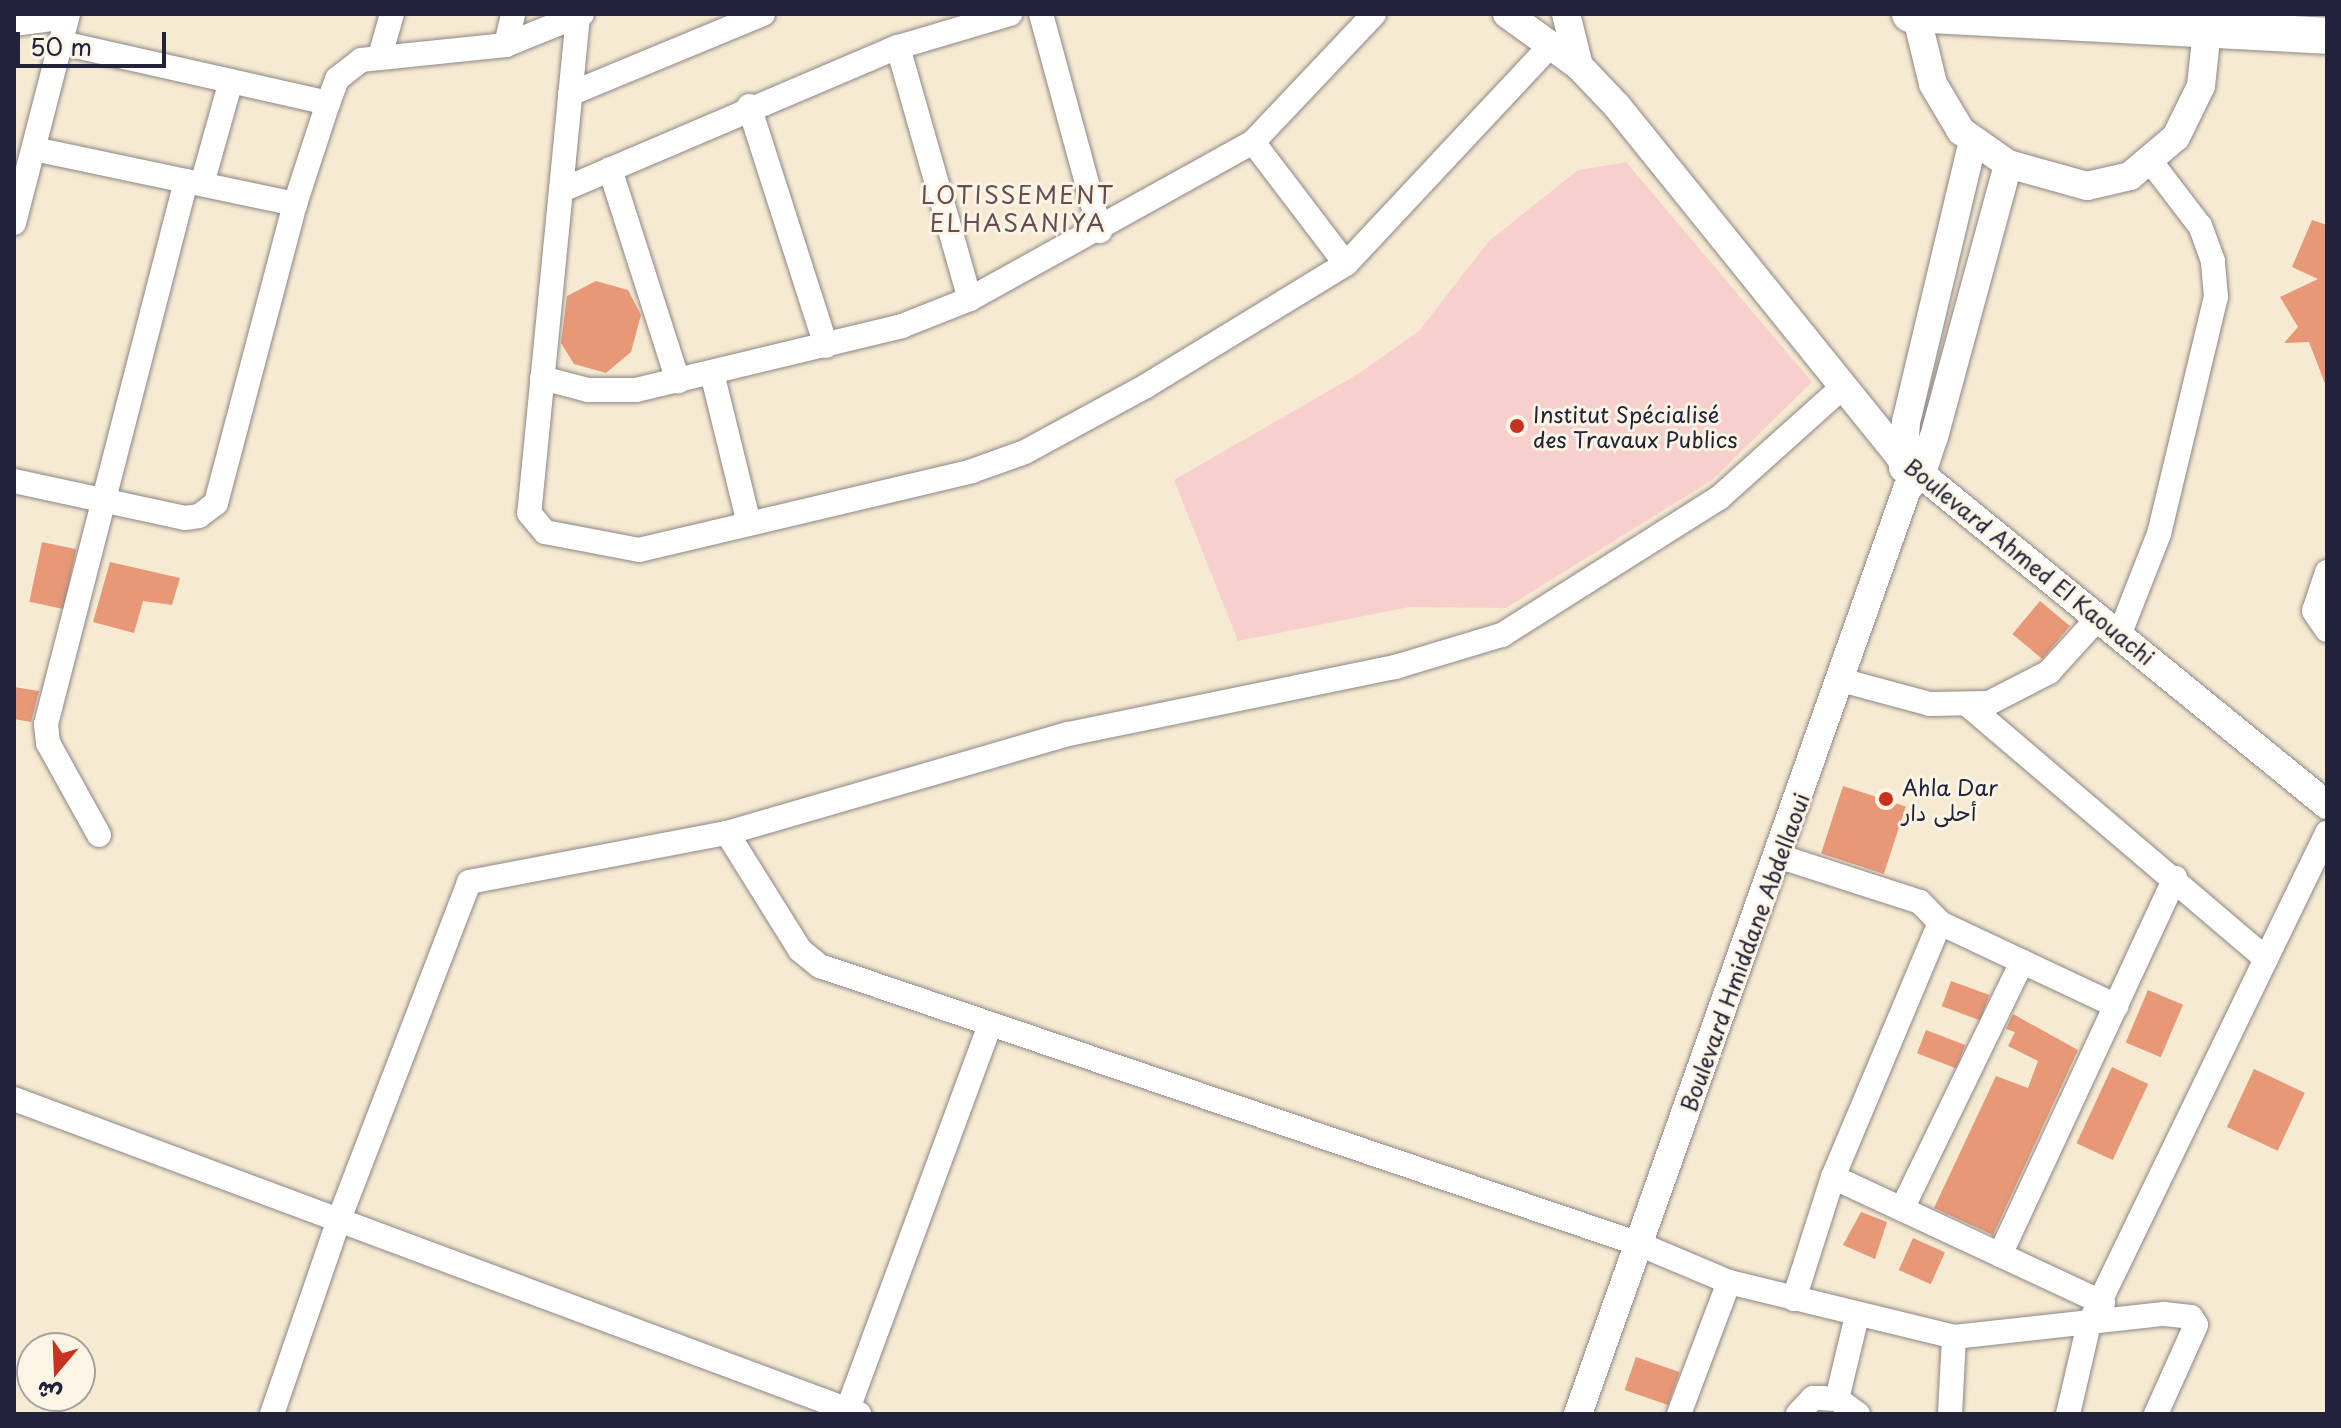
<!DOCTYPE html>
<meta charset="utf-8">
<style>
body{margin:0}
#map{position:relative;width:2341px;height:1428px;overflow:hidden;background:#f6ead2;font-family:"Playpen Sans","Playpen Sans Arabic",sans-serif}
div>[style]{position:absolute}
.built>*{inset:0;background:#f7d0ce}
.building>*{inset:0;background:#e69877;transform-origin:0 0}
.roads{filter:drop-shadow(0 0 2px #8c8686) drop-shadow(0 0 2px #8c8686)}
.minor>*{height:24px;margin:-12px;padding:0 12px;transform-origin:12px;border-radius:12px;background:#fff}
.tertiary>*{height:28px;margin:-14px;padding:0 14px;transform-origin:14px;border-radius:14px;background:#fff}
.primary>*{height:36px;margin:-18px;padding:0 18px;transform-origin:18px;border-radius:18px;background:#fff}
.dots>*{width:22px;height:22px;translate:-50% -50%;box-sizing:border-box;border:4px solid #fcf5e5;border-radius:50%}
span{translate:-50% -50%;white-space:nowrap;text-align:center;line-height:1.15;-webkit-text-stroke:6px #fcf5e5;paint-order:stroke}
.poi-label{font-size:22px;color:#22223b}
.left{translate:0 -50%;text-align:left}
.street-label{font-size:22px;color:#22223b}
.neighbourhood-label{font-size:24px;color:#674b50;letter-spacing:2px}
.frame{position:absolute;inset:0;border:16px solid #22223b;pointer-events:none}
.north{position:absolute;left:16px;top:1332px;width:80px;height:80px;box-sizing:border-box;background:#fcf5e5;border:2px solid #a5a1a1;border-radius:50%;rotate:199deg;font-size:22px;font-weight:700;line-height:32px;text-align:center;color:#22223b}
.north::after{content:'';display:block;margin:auto;width:28px;height:36px;background:#c8321e;clip-path:polygon(50% 0,100% 100%,50% 72%,0 100%)}
.scale{position:absolute;left:16px;top:32px;width:150px;height:36px;box-sizing:border-box;border:4px solid #22223b;border-top:0;padding-left:10px;font-size:24px;line-height:28px;white-space:nowrap;color:#22223b;-webkit-text-stroke:6px #fcf5e5;paint-order:stroke}
</style>
<div id="map">
<div class="built">
<i style="clip-path:polygon(1626px 162px,1812px 382px,1712px 480px,1506px 608px,1409px 607px,1238px 641px,1174px 480px,1358px 374px,1419px 331px,1489px 241px,1578px 170px)"></i>
</div>
<div class="building">
<i style="clip-path:polygon(2312px 220px,2327px 225px,2326px 386px,2309px 342px,2284px 343px,2298px 327px,2280px 297px,2318px 279px,2292px 267px)"></i>
<i style="clip-path:polygon(596px 281px,628px 290px,641px 315px,631px 352px,606px 373px,574px 364px,561px 343px,567px 296px)"></i>
<i style="left:42px;top:542px;width:35px;height:61px;rotate:12deg"></i>
<i style="clip-path:polygon(110px 562px,180px 578px,172px 605px,143px 601px,134px 633px,93px 622px)"></i>
<i style="left:2040px;top:601px;width:39px;height:43px;rotate:40deg"></i>
<i style="clip-path:polygon(14px 687px,39px 691px,31px 722px,14px 719px)"></i>
<i style="left:1843px;top:786px;width:66px;height:71px;rotate:18deg"></i>
<i style="left:1951px;top:981px;width:41px;height:27px;rotate:20deg"></i>
<i style="left:2148px;top:990px;width:38px;height:57px;rotate:23deg"></i>
<i style="clip-path:polygon(2013px 1014px,2078px 1050px,1993px 1235px,1934px 1208px,1996px 1076px,2028px 1088px,2038px 1061px,2008px 1046px,2015px 1032px,2006px 1029px)"></i>
<i style="left:1926px;top:1030px;width:42px;height:25px;rotate:21deg"></i>
<i style="left:2112px;top:1067px;width:40px;height:84px;rotate:25deg"></i>
<i style="left:2254px;top:1069px;width:56px;height:64px;rotate:25deg"></i>
<i style="clip-path:polygon(1861px 1212px,1887px 1222px,1875px 1259px,1843px 1245px)"></i>
<i style="left:1913px;top:1238px;width:35px;height:35px;rotate:24deg"></i>
<i style="left:1636px;top:1357px;width:46px;height:35px;rotate:19deg"></i>
</div>
<div class="roads">
<div class="minor">
<i style="left:1041px;top:14px;width:225px;rotate:74.8deg"></i>
<i style="left:578px;top:16px;width:499px;rotate:95.6deg"></i>
<i style="left:529px;top:513px;width:25px;rotate:50deg"></i>
<i style="left:545px;top:532px;width:96px;rotate:10.8deg"></i>
<i style="left:639px;top:550px;width:342px;rotate:-13.3deg"></i>
<i style="left:972px;top:471px;width:56px;rotate:-19.7deg"></i>
<i style="left:1025px;top:452px;width:138px;rotate:-28.6deg"></i>
<i style="left:1146px;top:386px;width:234px;rotate:-31.4deg"></i>
<i style="left:1346px;top:264px;width:297px;rotate:-46.9deg"></i>
<i style="left:14px;top:24px;width:53px;rotate:-7.5deg"></i>
<i style="left:62px;top:43px;width:273px;rotate:12.7deg"></i>
<i style="left:328px;top:103px;width:26px;rotate:-69deg"></i>
<i style="left:337px;top:79px;width:31px;rotate:-38deg"></i>
<i style="left:361px;top:60px;width:146px;rotate:-5.9deg"></i>
<i style="left:506px;top:45px;width:82px;rotate:-22.2deg"></i>
<i style="left:506px;top:45px;width:32px;rotate:-77deg"></i>
<i style="left:898px;top:47px;width:262px;rotate:74.1deg"></i>
<i style="left:380px;top:56px;width:44px;rotate:-74.1deg"></i>
<i style="left:570px;top:94px;width:209px;rotate:-22.5deg"></i>
<i style="left:749px;top:106px;width:252px;rotate:72.2deg"></i>
<i style="left:1253px;top:142px;width:153px;rotate:52.7deg"></i>
<i style="left:34px;top:149px;width:267px;rotate:11.9deg"></i>
<i style="left:610px;top:169px;width:223px;rotate:72.2deg"></i>
<i style="left:202px;top:184px;width:107px;rotate:-74.3deg"></i>
<i style="left:562px;top:190px;width:365px;rotate:-23.1deg"></i>
<i style="left:898px;top:47px;width:117px;rotate:-16.4deg"></i>
<i style="left:14px;top:223px;width:216px;rotate:-75.5deg"></i>
<i style="left:712px;top:373px;width:155px;rotate:76.2deg"></i>
<i style="left:542px;top:378px;width:48px;rotate:14.6deg"></i>
<i style="left:588px;top:390px;width:48px"></i>
<i style="left:636px;top:390px;width:274px;rotate:-13.5deg"></i>
<i style="left:902px;top:326px;width:73px;rotate:-21.7deg"></i>
<i style="left:970px;top:299px;width:324px;rotate:-29deg"></i>
<i style="left:1253px;top:142px;width:176px;rotate:-46.6deg"></i>
<i style="left:14px;top:481px;width:175px;rotate:12.2deg"></i>
<i style="left:185px;top:518px;width:14px;rotate:-8deg"></i>
<i style="left:199px;top:516px;width:21px;rotate:-37deg"></i>
<i style="left:216px;top:503px;width:309px;rotate:-75.2deg"></i>
<i style="left:295px;top:204px;width:106px;rotate:-71.9deg"></i>
<i style="left:2327px;top:572px;width:41px;rotate:108.4deg"></i>
<i style="left:2314px;top:611px;width:23px;rotate:56deg"></i>
<i style="left:2120px;top:633px;width:106px;rotate:-68.5deg"></i>
<i style="left:2159px;top:534px;width:244px;rotate:-76.5deg"></i>
<i style="left:2216px;top:297px;width:36px;rotate:-95deg"></i>
<i style="left:2213px;top:261px;width:37px;rotate:-110deg"></i>
<i style="left:2200px;top:226px;width:81px;rotate:-127.4deg"></i>
<i style="left:1841px;top:680px;width:92px;rotate:15.1deg"></i>
<i style="left:1930px;top:704px;width:59px;rotate:-1deg"></i>
<i style="left:1989px;top:703px;width:68px;rotate:-27.3deg"></i>
<i style="left:2049px;top:672px;width:74px;rotate:-47.7deg"></i>
<i style="left:1969px;top:706px;width:390px;rotate:40.4deg"></i>
<i style="left:727px;top:833px;width:138px;rotate:58deg"></i>
<i style="left:800px;top:950px;width:26px;rotate:39deg"></i>
<i style="left:820px;top:966px;width:865px;rotate:18.75deg"></i>
<i style="left:1639px;top:1244px;width:98px;rotate:22.9deg"></i>
<i style="left:1729px;top:1282px;width:232px;rotate:13.7deg"></i>
<i style="left:1954px;top:1337px;width:211px;rotate:-6.3deg"></i>
<i style="left:2164px;top:1314px;width:27px;rotate:6deg"></i>
<i style="left:2191px;top:1317px;width:9px;rotate:58deg"></i>
<i style="left:2196px;top:1325px;width:98px;rotate:114.2deg"></i>
<i style="left:99px;top:835px;width:105px;rotate:-119deg"></i>
<i style="left:48px;top:743px;width:19px;rotate:-96deg"></i>
<i style="left:46px;top:724px;width:561px;rotate:-75.54deg"></i>
<i style="left:1778px;top:856px;width:149px;rotate:17.9deg"></i>
<i style="left:1920px;top:902px;width:29px;rotate:46deg"></i>
<i style="left:1940px;top:923px;width:195px;rotate:25.2deg"></i>
<i style="left:14px;top:1099px;width:902px;rotate:20.44deg"></i>
<i style="left:1833px;top:1177px;width:298px;rotate:25deg"></i>
<i style="left:1902px;top:1209px;width:275px;rotate:-64.1deg"></i>
<i style="left:2000px;top:1255px;width:416px;rotate:-65.1deg"></i>
<i style="left:1794px;top:1299px;width:128px;rotate:-72.3deg"></i>
<i style="left:1833px;top:1177px;width:276px;rotate:-67.2deg"></i>
<i style="left:1837px;top:1399px;width:85px;rotate:-76.5deg"></i>
<i style="left:272px;top:1414px;width:203px;rotate:-71deg"></i>
<i style="left:338px;top:1222px;width:364px;rotate:-68.9deg"></i>
<i style="left:469px;top:882px;width:263px;rotate:-10.8deg"></i>
<i style="left:727px;top:833px;width:355px;rotate:-16.2deg"></i>
<i style="left:1068px;top:734px;width:334px;rotate:-11.6deg"></i>
<i style="left:1395px;top:667px;width:112px;rotate:-16.7deg"></i>
<i style="left:1502px;top:635px;width:257px;rotate:-32.3deg"></i>
<i style="left:1719px;top:498px;width:168px;rotate:-41.9deg"></i>
<i style="left:846px;top:1414px;width:416px;rotate:-69.7deg"></i>
<i style="left:1679px;top:1414px;width:141px;rotate:-69.3deg"></i>
<i style="left:1798px;top:1414px;width:22px;rotate:-47deg"></i>
<i style="left:1813px;top:1398px;width:8px"></i>
<i style="left:1821px;top:1398px;width:16px;rotate:4deg"></i>
<i style="left:1837px;top:1399px;width:26px;rotate:36deg"></i>
<i style="left:1950px;top:1414px;width:77px;rotate:-87deg"></i>
<i style="left:2068px;top:1414px;width:92px;rotate:-76.9deg"></i>
<i style="left:2089px;top:1324px;width:546px;rotate:-64.14deg"></i>
</div>
<div class="tertiary">
<i style="left:1507px;top:14px;width:89px;rotate:35.8deg"></i>
<i style="left:1579px;top:66px;width:55px;rotate:46.5deg"></i>
<i style="left:1617px;top:106px;width:451px;rotate:51.1deg"></i>
<i style="left:1900px;top:457px;width:551px;rotate:39.18deg"></i>
<i style="left:1566px;top:14px;width:54px;rotate:76deg"></i>
<i style="left:1916px;top:14px;width:72px;rotate:76.3deg"></i>
<i style="left:1933px;top:84px;width:55px;rotate:59.2deg"></i>
<i style="left:1961px;top:131px;width:57px;rotate:35.1deg"></i>
<i style="left:2008px;top:164px;width:82px;rotate:15.6deg"></i>
<i style="left:2087px;top:186px;width:44px;rotate:-13.1deg"></i>
<i style="left:2130px;top:176px;width:60px;rotate:-40.3deg"></i>
<i style="left:2176px;top:137px;width:57px;rotate:-63.9deg"></i>
<i style="left:2201px;top:86px;width:55px;rotate:-83.8deg"></i>
<i style="left:1903px;top:468px;width:46px;rotate:-86.3deg"></i>
<i style="left:1906px;top:422px;width:289px;rotate:-76.6deg"></i>
<i style="left:1578px;top:1414px;width:982px;rotate:-70.42deg"></i>
<i style="left:1907px;top:489px;width:22px;rotate:-47deg"></i>
<i style="left:1922px;top:473px;width:38px;rotate:-72deg"></i>
<i style="left:1934px;top:437px;width:283px;rotate:-74.8deg"></i>
</div>
<div class="primary">
<i style="left:1910px;top:14px;width:418px;rotate:3deg"></i>
</div>
</div>
<div class="dots">
<i style="left:1517px;top:426px;background:#c8321e"></i>
<i style="left:1886px;top:799px;background:#c8321e"></i>
</div>
<div class="poi-label">
<span class="left" style="left:1533px;top:426px">Institut Spécialisé<br>des Travaux Publics</span>
<span class="left" style="left:1902px;top:799px">Ahla Dar<br>أحلى دار</span>
</div>
<div class="street-label">
<span style="left:2030px;top:561px;rotate:39deg">Boulevard Ahmed El Kaouachi</span>
<span style="left:1744px;top:952px;rotate:-70deg">Boulevard Hmiddane Abdellaoui</span>
</div>
<div class="neighbourhood-label">
<span style="left:1018px;top:209px">LOTISSEMENT<br>ELHASANIYA</span>
</div>
<div class="frame"></div>
<div class="north">ش</div>
<div class="scale">50 m</div>
</div>
